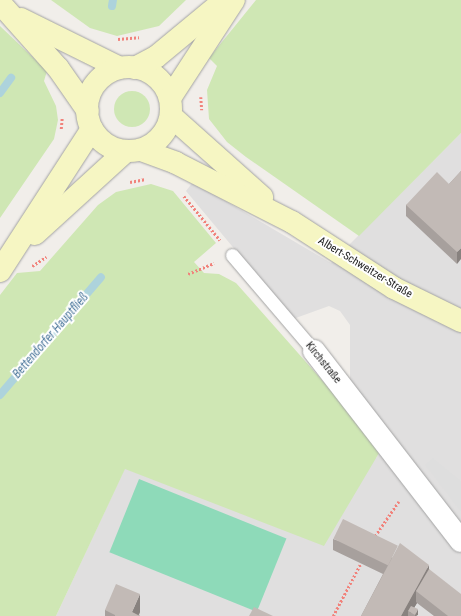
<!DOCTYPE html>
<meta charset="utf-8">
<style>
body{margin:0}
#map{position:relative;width:461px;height:616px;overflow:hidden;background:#f1eeea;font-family:"Roboto Condensed",sans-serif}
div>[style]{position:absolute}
.residential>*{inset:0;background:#e0dfdf}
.grass>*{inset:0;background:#cfe7b4}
.round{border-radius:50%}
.pitch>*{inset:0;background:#8edab9;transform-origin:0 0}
.parking>*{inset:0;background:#dedede}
.stream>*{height:8px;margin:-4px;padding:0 4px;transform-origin:4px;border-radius:4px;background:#add3dc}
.path>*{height:2.5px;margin-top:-1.25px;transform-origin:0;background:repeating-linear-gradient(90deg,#f1827b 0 2px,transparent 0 4px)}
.roads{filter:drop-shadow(0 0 1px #a3a3a3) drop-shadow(0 0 1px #a3a3a3)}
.lane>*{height:13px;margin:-6.5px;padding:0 6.5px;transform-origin:6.5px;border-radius:6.5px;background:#fff}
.street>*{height:22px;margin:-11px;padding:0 11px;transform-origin:11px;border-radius:11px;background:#fff}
.secondary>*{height:22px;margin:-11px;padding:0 11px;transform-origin:11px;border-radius:11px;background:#f6f6c3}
.secondary>.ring{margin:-11px;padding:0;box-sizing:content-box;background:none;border:22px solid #f6f6c3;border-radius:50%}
.wall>*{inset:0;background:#a7a09d}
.shaded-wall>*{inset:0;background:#88827f}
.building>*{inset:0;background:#c2bab6;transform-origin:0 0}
span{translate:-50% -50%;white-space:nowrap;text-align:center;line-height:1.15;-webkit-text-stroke:4px #fff;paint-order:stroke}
.street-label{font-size:11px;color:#222}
.water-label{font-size:12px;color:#4d789c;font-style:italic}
</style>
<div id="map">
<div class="residential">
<i style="clip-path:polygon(461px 133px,461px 616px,56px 616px,125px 468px,140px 472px,376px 458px,391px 432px,350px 385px,350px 325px,340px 311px,329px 306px,293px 319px,186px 191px,193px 182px,331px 263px)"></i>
</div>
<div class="grass">
<i style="clip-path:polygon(51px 0,186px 0,159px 26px,117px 36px,90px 28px)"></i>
<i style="clip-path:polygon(256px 0,461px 0,461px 133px,359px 236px,246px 157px,227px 142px,209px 119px,207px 90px,217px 66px,209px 58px)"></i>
<i style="clip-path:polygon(0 26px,47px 71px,44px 81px,56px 106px,58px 120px,54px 139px,0 218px)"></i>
<i class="round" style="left:114px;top:91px;width:36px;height:36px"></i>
<i style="clip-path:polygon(151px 184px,173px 191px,216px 243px,194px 262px,204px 273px,219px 274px,236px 283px,382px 448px,324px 546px,125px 469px,56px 616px,0 616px,0 295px,17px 273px,40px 271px,98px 205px,116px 192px)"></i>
</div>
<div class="pitch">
<i style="left:139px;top:479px;width:159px;height:79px;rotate:22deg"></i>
</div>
<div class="parking">
<i style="clip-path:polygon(433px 458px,461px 481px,461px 512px,425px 465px)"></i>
</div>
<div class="stream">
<i style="left:112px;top:6px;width:6px;rotate:-81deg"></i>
<i style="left:0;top:93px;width:19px;rotate:-54deg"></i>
<i style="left:0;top:395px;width:155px;rotate:-49.4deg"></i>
</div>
<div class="path">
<i style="left:118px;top:39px;width:21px;rotate:-5deg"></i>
<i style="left:201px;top:97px;width:13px;rotate:86deg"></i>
<i style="left:61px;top:129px;width:11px;rotate:-85deg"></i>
<i style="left:130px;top:182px;width:16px;rotate:-11deg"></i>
<i style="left:184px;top:196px;width:57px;rotate:50.7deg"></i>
<i style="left:32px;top:266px;width:17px;rotate:-33deg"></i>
<i style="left:188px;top:274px;width:28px;rotate:-23deg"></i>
<i style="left:375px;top:536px;width:42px;rotate:-55.6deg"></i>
<i style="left:333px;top:616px;width:60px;rotate:-62.2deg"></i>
</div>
<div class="roads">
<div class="lane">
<i style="left:232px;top:255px;width:126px;rotate:49.5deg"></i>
</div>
<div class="street">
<i style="left:314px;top:351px;width:240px;rotate:52.3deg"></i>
</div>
<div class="secondary">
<i style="left:0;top:3px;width:87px;rotate:48.3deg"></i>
<i style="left:58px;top:68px;width:52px;rotate:55.1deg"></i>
<i style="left:21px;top:19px;width:110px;rotate:26.3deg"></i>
<i class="ring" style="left:87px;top:67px;width:62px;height:62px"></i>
<i style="left:135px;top:68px;width:24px;rotate:-28deg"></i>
<i style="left:156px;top:57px;width:89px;rotate:-39.6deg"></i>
<i style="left:170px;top:98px;width:117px;rotate:-56.9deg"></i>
<i style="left:171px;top:116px;width:122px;rotate:41.7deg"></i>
<i style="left:141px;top:150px;width:37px;rotate:20deg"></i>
<i style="left:176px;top:163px;width:130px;rotate:27deg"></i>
<i style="left:292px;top:222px;width:121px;rotate:32.9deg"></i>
<i style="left:394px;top:288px;width:75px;rotate:26.2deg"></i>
<i style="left:35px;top:234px;width:123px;rotate:-42.4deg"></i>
<i style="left:0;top:271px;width:169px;rotate:-57.1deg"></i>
</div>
</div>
<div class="wall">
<i style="clip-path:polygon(461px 171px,457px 264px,406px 216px,406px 205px,449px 184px)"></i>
<i style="clip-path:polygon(333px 539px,429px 569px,461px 616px,434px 616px,417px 603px,414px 608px,417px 616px,361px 616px,383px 574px,333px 550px)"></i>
<i style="clip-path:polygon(105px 610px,140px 612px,139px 615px,140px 616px,105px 616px)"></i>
</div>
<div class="shaded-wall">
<i style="clip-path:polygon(461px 248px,461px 259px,457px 264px,457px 252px)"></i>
<i style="clip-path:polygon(429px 565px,429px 581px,416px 591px,416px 602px,417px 603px,411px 613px,408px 611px,408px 616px,401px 616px)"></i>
<i style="clip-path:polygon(140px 594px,140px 612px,138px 616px,132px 612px)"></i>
<i style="clip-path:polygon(418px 609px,418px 615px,415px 616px,415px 615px)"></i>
</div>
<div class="building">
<i style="clip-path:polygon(461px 171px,461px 248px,457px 252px,406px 205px,437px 172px,449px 184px)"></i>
<i style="left:343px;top:519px;width:61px;height:22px;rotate:26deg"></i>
<i style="clip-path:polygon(400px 543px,429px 565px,401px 616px,361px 616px)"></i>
<i style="clip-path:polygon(429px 569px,461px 594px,461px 616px,448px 616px,416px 591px)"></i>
<i style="clip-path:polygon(116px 584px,140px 594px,132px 612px,140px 616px,115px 616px,115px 615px,105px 610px)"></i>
<i style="clip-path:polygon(411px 606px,418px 609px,415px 615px,408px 611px)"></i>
<i style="clip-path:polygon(254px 607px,273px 616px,249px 616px)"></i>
</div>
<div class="street-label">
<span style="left:365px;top:268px;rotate:31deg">Albert-Schweitzer-Straße</span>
<span style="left:323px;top:363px;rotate:51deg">Kirchstraße</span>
</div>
<div class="water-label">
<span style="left:51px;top:336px;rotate:-49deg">Bettendorfer Hauptfließ</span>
</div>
</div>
